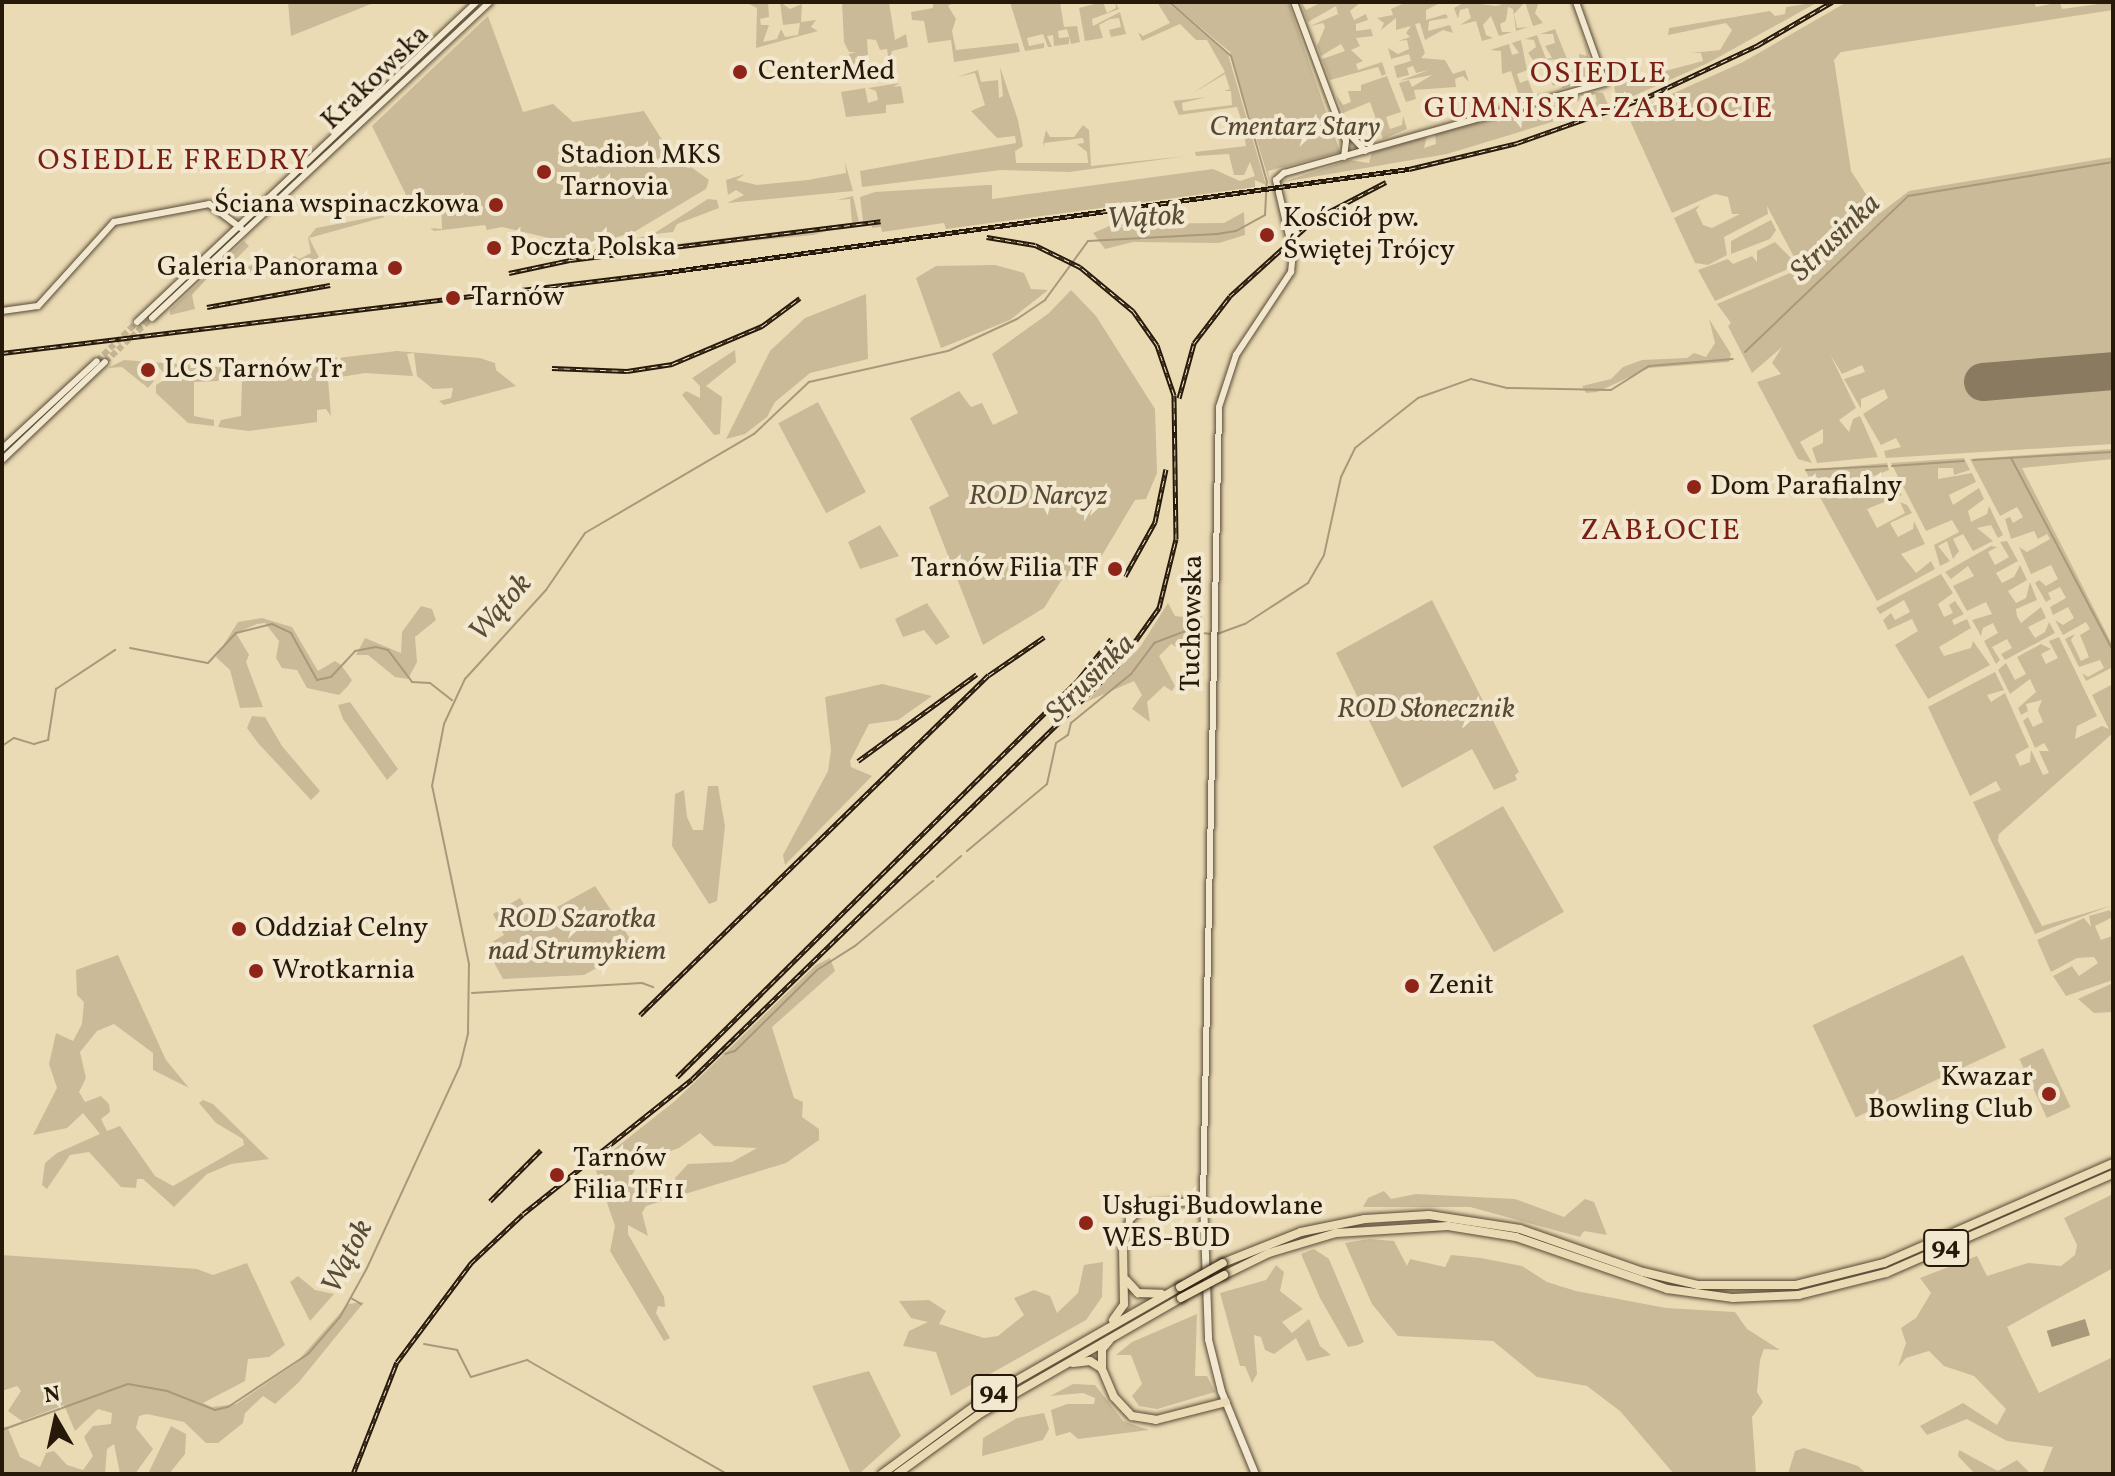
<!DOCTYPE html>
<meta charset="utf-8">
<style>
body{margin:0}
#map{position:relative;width:2115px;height:1476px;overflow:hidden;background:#ebdbb5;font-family:Vollkorn,serif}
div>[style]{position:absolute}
.green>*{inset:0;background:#caba98;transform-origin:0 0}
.water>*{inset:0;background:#a8997b;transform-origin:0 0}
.stream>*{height:2px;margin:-1px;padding:0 1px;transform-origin:1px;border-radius:1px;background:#a8997b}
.runway>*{height:38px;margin:-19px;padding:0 19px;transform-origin:19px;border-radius:19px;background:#897a60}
.tertiary-tunnel>*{height:6px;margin-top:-3px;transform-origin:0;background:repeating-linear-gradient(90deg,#c4b493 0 6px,transparent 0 9px)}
.roads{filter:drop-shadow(0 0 2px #584a35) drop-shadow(0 0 2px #584a35)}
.tertiary>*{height:6px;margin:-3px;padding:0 3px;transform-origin:3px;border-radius:3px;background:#f2e8cf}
.secondary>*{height:7px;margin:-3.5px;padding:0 3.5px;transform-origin:3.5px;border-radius:3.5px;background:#f2e8cf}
.primary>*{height:8px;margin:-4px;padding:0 4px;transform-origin:4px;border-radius:4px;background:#ebdbb5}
.rail>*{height:5px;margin-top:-2.5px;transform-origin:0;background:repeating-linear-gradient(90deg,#f2e8cf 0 6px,#27190a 0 12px);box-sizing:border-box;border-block:2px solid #27190a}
.bridges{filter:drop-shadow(0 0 2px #27190a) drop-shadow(0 0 2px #27190a)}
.primary-bridge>*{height:8px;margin:-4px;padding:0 4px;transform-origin:4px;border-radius:4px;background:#ebdbb5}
.dots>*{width:22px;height:22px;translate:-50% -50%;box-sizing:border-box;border:4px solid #f2e8cf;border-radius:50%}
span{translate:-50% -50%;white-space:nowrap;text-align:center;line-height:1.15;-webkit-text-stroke:8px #f2e8cf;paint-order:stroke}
.shield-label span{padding:2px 6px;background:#f2e8cf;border:2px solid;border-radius:6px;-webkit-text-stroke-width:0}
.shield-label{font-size:26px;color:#27190a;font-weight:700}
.poi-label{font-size:28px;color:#27190a}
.left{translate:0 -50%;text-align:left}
.right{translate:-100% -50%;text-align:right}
.street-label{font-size:28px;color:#27190a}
.park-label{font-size:28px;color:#584935;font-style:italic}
.neighbourhood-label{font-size:30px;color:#7a1f14;letter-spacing:2px}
.water-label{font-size:30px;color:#5b4c37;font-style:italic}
.frame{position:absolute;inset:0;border:4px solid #27190a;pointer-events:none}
.north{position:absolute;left:16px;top:1380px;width:80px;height:80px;-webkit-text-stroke:6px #f2e8cf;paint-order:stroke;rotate:351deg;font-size:22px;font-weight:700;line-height:32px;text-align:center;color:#27190a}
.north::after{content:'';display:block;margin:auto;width:28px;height:36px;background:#27190a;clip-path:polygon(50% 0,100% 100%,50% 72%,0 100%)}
</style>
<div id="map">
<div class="green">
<i style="clip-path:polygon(288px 2px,376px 2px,291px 36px)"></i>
<i style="clip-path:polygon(768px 2px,769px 17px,760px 19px,761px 25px,769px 25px,763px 42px,777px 39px,781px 29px,785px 37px,798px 35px,800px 23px,783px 25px,780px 2px,790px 9px,802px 4px,801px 22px,816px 20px,811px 27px,818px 31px,756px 48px,757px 8px,749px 4px)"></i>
<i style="clip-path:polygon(842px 2px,889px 2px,895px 40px,906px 34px,908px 47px,892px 51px,889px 62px,887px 49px,880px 50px,876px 40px,867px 39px,868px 55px,855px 58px,858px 77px,838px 81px,837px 73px,852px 70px,849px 54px,856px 52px,849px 52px,844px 42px)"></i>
<i style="clip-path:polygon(933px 2px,955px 2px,948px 6px,956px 19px,952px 31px,956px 50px,1018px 43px,1020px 52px,954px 62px,951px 40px,928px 43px,924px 21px,912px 20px,911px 12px,933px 8px)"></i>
<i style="clip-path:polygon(1010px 2px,1060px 2px,1064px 27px,1077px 26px,1080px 42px,1071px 44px,1067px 29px,1058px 31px,1059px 38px,1069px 37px,1069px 44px,1054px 46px,1053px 35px,1047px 36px,1052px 47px,1048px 47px,1043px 34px,1027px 38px,1029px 46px,1044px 43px,1044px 48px,1025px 51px)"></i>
<i style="clip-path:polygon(1103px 2px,1107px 13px,1116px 8px,1115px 2px,1119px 9px,1092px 19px,1093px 26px,1120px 12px,1126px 34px,1111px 37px,1109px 30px,1121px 27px,1119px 18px,1110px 19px,1099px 25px,1103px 38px,1085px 41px,1079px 8px)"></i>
<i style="clip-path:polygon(1157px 2px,1167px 2px,1228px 54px,1266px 185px,1255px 180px,1255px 187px,946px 229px,944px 223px,882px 232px,881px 227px,872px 228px,871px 220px,863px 221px,860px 197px,875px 192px,987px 185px,992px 185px,992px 199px,1213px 169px,1240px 181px,1255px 176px,1250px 162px,1244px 175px,1234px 175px,1229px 154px,1196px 156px,1195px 152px,1246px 146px,1242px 122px,1237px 107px,1179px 115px,1173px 101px,1207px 97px,1182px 103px,1183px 111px,1232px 105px,1231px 91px,1224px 91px,1230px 89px,1225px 74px,1190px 95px,1225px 72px,1207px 40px,1196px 40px,1180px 24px,1142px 41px,1138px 32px,1143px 36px,1170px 23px)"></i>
<i style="clip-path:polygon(1170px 2px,1288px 2px,1340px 152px,1268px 171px,1270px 184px,1230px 52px)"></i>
<i style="clip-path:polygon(1301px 2px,1306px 10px,1322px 2px,1361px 2px,1350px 11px,1354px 20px,1366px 14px,1368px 20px,1356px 24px,1356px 31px,1371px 29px,1373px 36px,1356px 38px,1360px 46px,1351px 50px,1363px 61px,1356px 64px,1358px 70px,1382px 62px,1386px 74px,1382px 76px,1378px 67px,1330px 80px,1322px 59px,1345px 51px,1341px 44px,1321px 56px,1317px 46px,1325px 27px,1323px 23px,1310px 26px,1338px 14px,1336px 6px,1308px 22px)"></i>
<i style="clip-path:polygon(1407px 2px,1442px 2px,1426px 10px,1426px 20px,1446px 14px,1448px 18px,1429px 21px,1428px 31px,1450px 25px,1453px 33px,1443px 30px,1425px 40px,1420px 23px,1415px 24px,1425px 53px,1421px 58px,1445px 60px,1453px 74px,1465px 70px,1469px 82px,1463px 76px,1455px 79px,1456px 87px,1414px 90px,1416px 99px,1406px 102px,1399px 83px,1409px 80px,1412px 87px,1432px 75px,1399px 81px,1429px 70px,1416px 73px,1413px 66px,1407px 68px,1409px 75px,1397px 78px,1394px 66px,1411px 61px,1409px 54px,1391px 59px,1388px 48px,1398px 54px,1409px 49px,1407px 40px,1398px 41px,1410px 37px,1406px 33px,1411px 26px,1396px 30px,1396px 18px,1381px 30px,1384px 23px,1377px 18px,1393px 15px,1391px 9px)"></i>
<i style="clip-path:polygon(1465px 2px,1496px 6px,1509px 2px,1539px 2px,1535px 13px,1543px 23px,1533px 26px,1525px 2px,1514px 14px,1517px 28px,1528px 27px,1516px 31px,1513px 9px,1508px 7px,1506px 21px,1500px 24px,1502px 32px,1512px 32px,1499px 36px,1491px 16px,1483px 25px,1486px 35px,1493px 38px,1482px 41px,1476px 21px,1460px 25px,1471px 18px,1468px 8px,1460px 10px,1458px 19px,1454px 8px)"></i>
<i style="clip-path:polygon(1818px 2px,1708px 63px,1622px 101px,1616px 95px,1614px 87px,1620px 83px,1703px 61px,1701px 53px,1691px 53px,1720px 50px,1732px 30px,1726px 23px,1668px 35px,1669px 28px,1770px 11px,1775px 16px,1785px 14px,1786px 7px)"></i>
<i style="clip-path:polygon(1847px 2px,2034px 2px,2036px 7px,2060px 2px,2062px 9px,2113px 2px,2113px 10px,1841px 52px,1834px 60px,1851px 171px,1879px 214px,1909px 191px,2113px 157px,2113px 444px,1886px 458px,1884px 451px,1901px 447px,1896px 438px,1881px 445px,1863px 414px,1888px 398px,1884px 389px,1861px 399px,1861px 409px,1844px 379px,1865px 372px,1862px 365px,1842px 374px,1830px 354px,1856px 408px,1839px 420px,1849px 432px,1853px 419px,1860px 416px,1878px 457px,1817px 463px,1812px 448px,1823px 443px,1823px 429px,1800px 442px,1812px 463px,1798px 459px,1757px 382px,1781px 374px,1772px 363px,1782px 347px,1752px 373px,1728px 326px,1731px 323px,1717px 304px,1790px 273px,1794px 257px,1767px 206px,1768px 214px,1724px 237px,1727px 255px,1708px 265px,1695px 263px,1674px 218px,1700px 205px,1696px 210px,1703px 225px,1712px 228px,1740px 214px,1732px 214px,1728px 197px,1715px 194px,1672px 213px,1627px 114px,1743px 62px)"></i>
<i style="clip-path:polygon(488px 16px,523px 112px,553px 104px,573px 122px,644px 111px,669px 151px,709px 180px,706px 189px,634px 232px,611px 239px,575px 244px,502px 227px,487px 230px,485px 225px,434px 231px,430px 228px,442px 229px,441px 202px,412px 207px,372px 126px)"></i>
<i style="clip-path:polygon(1555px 29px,1571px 69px,1580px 64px,1579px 54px,1587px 56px,1582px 37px,1594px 74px,1591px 80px,1560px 89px,1570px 79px,1563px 59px,1547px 60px,1554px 72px,1565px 70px,1567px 76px,1553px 86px,1545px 64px,1536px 64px,1528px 53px,1536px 47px,1534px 40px,1525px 39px,1537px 35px,1546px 59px,1552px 58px,1545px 46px,1555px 43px,1553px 34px,1540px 34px)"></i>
<i style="clip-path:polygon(1521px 40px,1527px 70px,1517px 74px,1520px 83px,1528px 80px,1534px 95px,1520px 99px,1511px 71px,1502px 74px,1501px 51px,1490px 50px,1509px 44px,1512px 55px,1519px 53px,1512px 43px)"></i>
<i style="clip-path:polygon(1000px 67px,1018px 120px,1023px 146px,1015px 151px,1016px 163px,1088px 163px,1087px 152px,1077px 144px,1084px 143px,1083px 138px,1044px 143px,1045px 148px,1043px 143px,1046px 130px,1050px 137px,1074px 137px,1083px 125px,1089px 130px,1091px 166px,1187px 156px,1069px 172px,1001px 170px,862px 187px,860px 171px,1016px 143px,1015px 136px,997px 138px,971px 111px,985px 105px,975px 73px,957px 77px,978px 70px,981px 82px,998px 80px,999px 98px,1003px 96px)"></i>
<i style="clip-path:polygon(1387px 76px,1401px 112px,1386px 117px,1390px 129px,1402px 125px,1403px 116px,1407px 129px,1383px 139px,1370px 102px,1343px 113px,1336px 95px,1343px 105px,1351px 102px,1348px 91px,1361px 91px,1361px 85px)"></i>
<i style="clip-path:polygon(900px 83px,893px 87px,901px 86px,904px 103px,886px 105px,886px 113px,846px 117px,841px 92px,865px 88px,868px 103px,878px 100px,876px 91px,868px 88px)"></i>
<i style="clip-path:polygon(1592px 92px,1603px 93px,1608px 105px,1447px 154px,1283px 182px,1349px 160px,1369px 163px,1372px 152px,1427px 136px,1424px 148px,1436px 144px,1435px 134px,1537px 104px,1531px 114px,1553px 106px,1545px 102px,1576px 94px,1580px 97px,1579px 101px,1560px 102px,1563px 115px,1587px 110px,1586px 104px,1597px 102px,1595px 94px,1586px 97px)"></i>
<i style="clip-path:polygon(845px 162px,853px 191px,727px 203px,744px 195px,736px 190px,728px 195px,726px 180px,745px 174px,736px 180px,757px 185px,808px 180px,846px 173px)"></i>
<i style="clip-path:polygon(853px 196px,859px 222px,813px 235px,553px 260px,653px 234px,708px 199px,717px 200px,719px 208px,677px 224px,673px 232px,656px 234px,649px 239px,650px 247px,852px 223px,850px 199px,837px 200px)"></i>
<i style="clip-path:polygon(381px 210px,385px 217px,309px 238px,325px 269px,313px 261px,264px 267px,264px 273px,211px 274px,192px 295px,195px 309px,170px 315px,170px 310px,244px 241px,249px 246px,235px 260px,240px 268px,295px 256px,299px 259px,311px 253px,308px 238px,316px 228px,379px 216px)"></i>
<i style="clip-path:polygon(1244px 212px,1245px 235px,1219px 243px,1133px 242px,1105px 249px,1093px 233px,1114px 224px,1224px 223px)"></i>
<i style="clip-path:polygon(1771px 220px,1776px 230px,1770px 239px,1731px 254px,1731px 241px)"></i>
<i style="clip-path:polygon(1775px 242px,1791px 258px,1786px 270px,1715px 301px,1698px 270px,1728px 259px,1733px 264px,1752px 256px,1757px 262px,1757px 251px)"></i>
<i style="clip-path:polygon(995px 265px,1024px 273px,1031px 289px,1048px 290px,1010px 320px,941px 348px,916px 278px,936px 266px)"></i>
<i style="clip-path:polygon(1071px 290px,1096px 316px,1155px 409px,1157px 473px,1146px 499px,1135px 500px,1098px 562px,1063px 578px,1044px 608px,983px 645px,929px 507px,949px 496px,910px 418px,959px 391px,971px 407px,982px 403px,993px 425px,1018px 413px,992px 354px,1049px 313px)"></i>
<i style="clip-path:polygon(866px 294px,868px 359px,810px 373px,775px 402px,767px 417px,745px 434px,726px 439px,770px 351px,805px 318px)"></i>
<i style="clip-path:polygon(1709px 319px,1731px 354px,1729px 362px,1649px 368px,1597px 392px,1586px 393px,1582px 386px,1611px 379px,1623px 367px,1642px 360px,1687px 358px,1694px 353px,1706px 357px,1715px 343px)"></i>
<i style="clip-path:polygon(735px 350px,736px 362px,706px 386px,722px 397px,720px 434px,714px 435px,682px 395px,686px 391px,700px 398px,700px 386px,692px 378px)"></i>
<i style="clip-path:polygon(397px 351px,480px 358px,495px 363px,496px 370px,516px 386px,444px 405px,439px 401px,451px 398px,453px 388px,433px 389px,417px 376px,414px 353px,407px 354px,413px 376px,365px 373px,328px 379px,331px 416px,326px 409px,317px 410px,317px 422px,249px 431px,218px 427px,221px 420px,241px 416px,242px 380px,194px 382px,194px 416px,214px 420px,214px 426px,188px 423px,156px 393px,156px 385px,169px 377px,158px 367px,138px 366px,141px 374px,154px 381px,148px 388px,122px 367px,108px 368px,124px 360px,244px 369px)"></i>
<i style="left:818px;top:402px;width:102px;height:45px;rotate:62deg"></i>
<i style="clip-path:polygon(2113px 449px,2113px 459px,2022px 468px,2113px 646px,2113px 667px,2086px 681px,2082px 673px,2088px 677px,2104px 668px,2100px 660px,2079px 667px,2065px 639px,2075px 634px,2071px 640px,2081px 661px,2089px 657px,2080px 635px,2090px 629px,2086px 622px,2063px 635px,2055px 620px,2063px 625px,2074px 618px,2068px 607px,2053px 615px,2050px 607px,2066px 598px,2060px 587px,2048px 593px,2051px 599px,2046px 602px,2035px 583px,2039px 580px,2046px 586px,2058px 579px,2051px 565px,2031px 574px,2019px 547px,2027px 552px,2050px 539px,2047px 534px,2038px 539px,2034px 531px,2011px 539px,2005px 519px,2010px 517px,2013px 523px,2023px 517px,2017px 507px,2000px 516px,1970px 459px)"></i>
<i style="clip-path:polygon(1964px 458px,1970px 470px,1954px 475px,1953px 468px,1938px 468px,1938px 479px,1972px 473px,1976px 482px,1949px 495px,1953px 505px,1979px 488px,1984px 499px,1968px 511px,1971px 522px,1987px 514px,1989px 506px,2003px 535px,1998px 538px,1991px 525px,1977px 528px,1993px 541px,1973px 551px,1963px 534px,1953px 539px,1959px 551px,1953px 559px,1947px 541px,1938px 546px,1950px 561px,1940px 566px,1934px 545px,1959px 532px,1952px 520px,1926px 531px,1891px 463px)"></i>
<i style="clip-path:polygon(1887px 463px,1889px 470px,1864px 480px,1866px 484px,1889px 477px,1902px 495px,1867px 509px,1877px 528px,1905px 513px,1900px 502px,1907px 505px,1912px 513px,1890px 523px,1898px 537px,1913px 529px,1914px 521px,1925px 544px,1901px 554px,1916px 573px,1931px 561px,1935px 569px,1877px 601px,1805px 470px)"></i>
<i style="clip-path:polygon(880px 525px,899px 556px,860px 569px,848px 542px)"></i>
<i style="clip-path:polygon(2007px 541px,2018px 561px,1996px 573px,2002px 583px,2014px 577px,2020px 565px,2027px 580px,2008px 591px,2016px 603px,2026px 598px,2030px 582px,2037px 600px,2016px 609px,2017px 616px,2021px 623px,2041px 607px,2046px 618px,2028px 627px,2035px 638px,2045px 632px,2049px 622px,2055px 633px,2005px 660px,2001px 654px,2012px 648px,2007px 639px,1992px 647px,2000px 660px,1996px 664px,1984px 641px,1998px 633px,1993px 623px,1983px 628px,1981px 636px,1972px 620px,1992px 614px,1986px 602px,1967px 611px,1953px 586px,1974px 576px,1968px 566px,1951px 579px,1945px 572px,1991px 546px,1997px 547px,1988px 552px,1995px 565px,2009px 557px,2000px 542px)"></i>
<i style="clip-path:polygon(1941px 574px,1953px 593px,1938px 604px,1944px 617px,1953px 613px,1949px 605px,1955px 601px,1964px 614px,1952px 620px,1954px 625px,1967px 619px,1971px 628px,1939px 647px,1944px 656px,1971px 648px,1973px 641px,1990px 665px,1928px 699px,1895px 645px,1918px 631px,1912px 619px,1888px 630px,1883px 620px,1891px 613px,1895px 620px,1910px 612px,1904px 600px,1880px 614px,1876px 608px)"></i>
<i style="clip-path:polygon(1432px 600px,1519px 772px,1515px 775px,1517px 780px,1494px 790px,1472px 749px,1402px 788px,1336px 653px)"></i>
<i style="clip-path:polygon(1194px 601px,1202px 605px,1202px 623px,1185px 635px,1190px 641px,1183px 650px,1171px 644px,1159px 656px,1175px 686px,1172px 691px,1164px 686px,1147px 702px,1150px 722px,1132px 709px,1142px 695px,1134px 681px,1086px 702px,1140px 647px,1168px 603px,1175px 616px,1192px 618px)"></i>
<i style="clip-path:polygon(927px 603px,950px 637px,936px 645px,924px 630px,903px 637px,895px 619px)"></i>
<i style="clip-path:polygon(421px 606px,432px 609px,436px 620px,415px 637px,417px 662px,408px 679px,395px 677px,368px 655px,356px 655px,365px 638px,401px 653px,402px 632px)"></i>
<i style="clip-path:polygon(262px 618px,292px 627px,318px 671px,335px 661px,341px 665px,352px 680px,348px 686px,339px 695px,307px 688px,297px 670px,282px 668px,276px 658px,279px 641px,265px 623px,257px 624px,236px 633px,249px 655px,246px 662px,263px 707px,240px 708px,230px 670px,216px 657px,238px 622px)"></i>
<i style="clip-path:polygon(2059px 637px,2097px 716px,2077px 726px,2075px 739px,2102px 726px,2109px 729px,2092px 695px,2113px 684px,2113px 733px,1999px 834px,1998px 841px,2042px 926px,2113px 905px,2035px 934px,1973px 802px,2001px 790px,1996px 781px,1970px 796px,1928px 707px,1995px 672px,2004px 690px,1987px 695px,1991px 702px,2005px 693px,2029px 747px,2015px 755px,2020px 766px,2030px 762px,2031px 750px,2043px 775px,2049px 773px,2039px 751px,2049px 751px,2044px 743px,2035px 748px,2023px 721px,2028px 717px,2033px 727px,2043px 722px,2038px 710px,2042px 700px,2026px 704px,2028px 711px,2021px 715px,2018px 708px,2036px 692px,2030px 679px,2010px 694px,1998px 670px,2006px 663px,2015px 680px,2026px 674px,2017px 657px,2041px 644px,2051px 649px,2041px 654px,2046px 664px,2058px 658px,2049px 641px)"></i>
<i style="clip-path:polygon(882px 684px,932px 696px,898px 720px,869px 724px,850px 761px,851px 767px,872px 776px,785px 865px,783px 855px,828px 771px,831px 750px,825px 697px)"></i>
<i style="clip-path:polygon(350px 702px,398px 769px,387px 780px,343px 719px,338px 705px)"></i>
<i style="clip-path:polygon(252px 716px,265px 717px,282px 746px,320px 791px,311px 800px,258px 743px,247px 728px)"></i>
<i style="clip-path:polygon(708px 786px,718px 786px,725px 826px,717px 901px,709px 904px,672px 846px,675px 794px,684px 790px,687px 817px,693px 830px,703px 830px)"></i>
<i style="left:1503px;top:806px;width:122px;height:81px;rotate:60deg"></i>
<i style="clip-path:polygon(595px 886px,631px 940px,622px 954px,584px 975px,503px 979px,485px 946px,504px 935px,493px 914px,520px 898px,534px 920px)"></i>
<i style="clip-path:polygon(2110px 910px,2113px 917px,2095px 926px,2101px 940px,2112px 936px,2113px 929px,2113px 980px,2066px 996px,2053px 976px,2072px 966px,2079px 976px,2098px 963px,2094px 957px,2077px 958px,2051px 972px,2037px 940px,2084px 918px,2091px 927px,2089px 916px)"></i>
<i style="clip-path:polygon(118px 955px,166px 1060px,189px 1088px,153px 1070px,153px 1053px,114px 1024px,97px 1031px,80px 1052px,86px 1078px,79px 1092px,85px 1102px,101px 1096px,109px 1104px,110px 1112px,101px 1119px,107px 1131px,120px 1126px,155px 1176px,173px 1186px,244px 1145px,243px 1139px,216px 1123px,199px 1103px,203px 1100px,213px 1104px,269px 1159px,231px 1164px,207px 1174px,174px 1207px,143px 1179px,137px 1179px,136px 1188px,121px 1187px,89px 1152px,70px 1155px,47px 1189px,42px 1185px,45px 1163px,57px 1153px,100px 1134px,83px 1113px,67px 1128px,33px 1135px,57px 1088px,49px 1064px,56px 1033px,73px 1041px,82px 1024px,84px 1002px,77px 995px,76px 970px)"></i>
<i style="left:1963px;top:955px;width:102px;height:166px;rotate:65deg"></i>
<i style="clip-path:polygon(evenodd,830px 958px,835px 971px,772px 1027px,794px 1098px,803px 1102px,802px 1117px,819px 1129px,819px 1140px,786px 1163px,646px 1206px,642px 1213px,648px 1236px,628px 1225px,628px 1234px,664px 1297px,665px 1307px,658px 1306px,656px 1313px,670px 1338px,664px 1341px,610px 1251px,615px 1226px,594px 1165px,675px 1101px,816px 965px,830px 958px,700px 1133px,714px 1146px,757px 1148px,732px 1162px,688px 1164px,675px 1178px,672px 1196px,661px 1197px,634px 1182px,632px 1175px,639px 1162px,679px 1148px,700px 1133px)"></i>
<i style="clip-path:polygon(2113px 983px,2113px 1012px,2094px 1013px,2078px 999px)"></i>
<i style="left:2043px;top:1048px;width:65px;height:26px;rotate:65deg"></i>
<i style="clip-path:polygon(1384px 1191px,1391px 1199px,1416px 1194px,1515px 1199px,1564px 1217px,1585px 1199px,1594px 1202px,1607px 1235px,1584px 1231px,1580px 1237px,1470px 1207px,1363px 1207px,1368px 1198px)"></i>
<i style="clip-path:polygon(2113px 1194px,2113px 1268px,2007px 1327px,2039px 1393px,2113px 1357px,2113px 1474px,2042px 1474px,2053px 1447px,2007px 1441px,1967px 1419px,1927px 1435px,1920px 1426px,1963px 1403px,1997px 1425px,2006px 1409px,1974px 1376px,1944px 1366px,1929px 1351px,1906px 1358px,1898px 1367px,1906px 1343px,1901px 1328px,1916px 1318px,1931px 1293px,1920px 1278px,1977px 1256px,1987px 1276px,2028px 1263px,2061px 1266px,2075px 1255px,2077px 1245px,2064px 1218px)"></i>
<i style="clip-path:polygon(1369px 1239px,1394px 1241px,1407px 1266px,1410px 1259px,1445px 1267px,1451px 1255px,1481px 1258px,1522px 1266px,1547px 1282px,1576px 1291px,1666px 1308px,1735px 1312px,1747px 1329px,1780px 1350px,1764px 1349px,1760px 1360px,1757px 1392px,1763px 1402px,1752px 1417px,1756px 1474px,1674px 1474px,1620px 1411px,1587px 1386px,1537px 1377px,1493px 1341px,1398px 1336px,1372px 1304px,1345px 1243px)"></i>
<i style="clip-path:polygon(1314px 1249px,1329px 1259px,1364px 1342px,1358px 1345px,1348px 1347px,1320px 1298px,1301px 1254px)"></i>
<i style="clip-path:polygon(2px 1255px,197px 1269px,213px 1275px,247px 1263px,285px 1345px,269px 1357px,248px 1359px,245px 1381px,203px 1403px,212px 1407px,236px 1404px,295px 1364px,348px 1304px,364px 1302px,299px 1382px,275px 1404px,263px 1396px,245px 1413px,243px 1423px,218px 1443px,206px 1443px,184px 1422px,147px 1414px,139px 1416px,136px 1428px,153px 1449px,135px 1474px,120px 1474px,114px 1444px,107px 1449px,105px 1474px,2px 1474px,2px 1428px,7px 1426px,20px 1457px,40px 1467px,46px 1453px,54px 1451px,67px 1465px,83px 1470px,93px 1456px,84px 1437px,93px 1426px,111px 1424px,112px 1413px,98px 1409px,75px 1431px,64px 1405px,22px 1421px,8px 1411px,21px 1391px,17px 1386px,2px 1391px)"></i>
<i style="clip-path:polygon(1103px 1262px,1102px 1297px,1086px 1320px,951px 1396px,936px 1352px,903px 1346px,909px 1331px,928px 1322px,911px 1318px,899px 1301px,929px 1300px,946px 1311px,939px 1324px,984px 1338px,998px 1336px,1024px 1315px,1014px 1298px,1034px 1290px,1050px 1296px,1057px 1313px,1078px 1293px,1084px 1265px)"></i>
<i style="clip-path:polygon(1276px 1265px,1284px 1272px,1280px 1291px,1303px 1309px,1282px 1322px,1292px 1333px,1309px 1319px,1320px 1346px,1331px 1355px,1307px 1361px,1296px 1338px,1274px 1354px,1265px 1350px,1261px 1337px,1254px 1335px,1257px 1374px,1252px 1383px,1245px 1366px,1240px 1366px,1220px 1293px,1266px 1280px)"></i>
<i style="clip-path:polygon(298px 1276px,315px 1290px,334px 1294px,310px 1321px,290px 1282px)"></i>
<i style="clip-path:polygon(1197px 1314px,1195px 1376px,1207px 1376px,1215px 1392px,1157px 1409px,1139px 1406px,1132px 1396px,1142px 1384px,1131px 1355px,1116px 1355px,1132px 1342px)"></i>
<i style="clip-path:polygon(869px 1371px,901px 1436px,859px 1474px,851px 1474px,812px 1386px)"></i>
<i style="clip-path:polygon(1073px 1384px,1095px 1385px,1123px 1421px,1149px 1430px,1078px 1439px,1070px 1432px,1056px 1436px,1051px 1410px,1067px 1404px,1094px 1404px,1095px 1398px,1083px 1393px,1050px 1396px)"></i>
<i style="clip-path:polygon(1044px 1413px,1049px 1429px,1043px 1440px,982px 1456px,983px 1438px,1017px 1418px)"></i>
<i style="clip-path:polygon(171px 1426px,186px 1434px,185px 1454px,169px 1474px,148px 1474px)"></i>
<i style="clip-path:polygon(1804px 1448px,1858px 1466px,1867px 1474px,1788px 1474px,1795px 1451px)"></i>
<i style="clip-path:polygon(1959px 1450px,1998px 1471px,2017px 1460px,2031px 1474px,1975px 1474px,1958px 1456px)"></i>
</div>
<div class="water">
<i style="left:2085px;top:1319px;width:17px;height:40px;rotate:73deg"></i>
</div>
<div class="stream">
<i style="left:1745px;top:352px;width:226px;rotate:-43.7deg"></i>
<i style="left:1908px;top:196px;width:208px;rotate:-9.4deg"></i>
<i style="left:2011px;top:458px;width:218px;rotate:62.1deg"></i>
<i style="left:1973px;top:460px;width:140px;rotate:-3.3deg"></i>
<i style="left:1892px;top:466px;width:72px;rotate:-4deg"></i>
<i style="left:1806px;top:470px;width:81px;rotate:-2.8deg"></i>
<i style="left:1217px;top:634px;width:30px;rotate:-20deg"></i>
<i style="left:1245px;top:624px;width:75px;rotate:-33.1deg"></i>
<i style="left:1308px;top:583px;width:32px;rotate:-60deg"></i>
<i style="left:1324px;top:555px;width:80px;rotate:-77.7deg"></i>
<i style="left:1341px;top:477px;width:32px;rotate:-64deg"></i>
<i style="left:1355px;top:448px;width:80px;rotate:-38.4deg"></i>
<i style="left:1418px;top:398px;width:56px;rotate:-19.7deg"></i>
<i style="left:1471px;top:379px;width:38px;rotate:14deg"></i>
<i style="left:1508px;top:388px;width:103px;rotate:1.1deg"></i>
<i style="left:1611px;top:390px;width:45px;rotate:-32.3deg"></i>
<i style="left:1649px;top:366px;width:84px;rotate:-4.8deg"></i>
<i style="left:130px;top:648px;width:79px;rotate:10.9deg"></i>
<i style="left:208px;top:663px;width:41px;rotate:-47deg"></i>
<i style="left:236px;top:633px;width:37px;rotate:-14deg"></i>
<i style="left:272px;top:624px;width:21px;rotate:25deg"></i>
<i style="left:291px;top:633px;width:54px;rotate:61deg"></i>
<i style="left:317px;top:680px;width:14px;rotate:-12deg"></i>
<i style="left:331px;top:677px;width:35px;rotate:-47deg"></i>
<i style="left:355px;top:651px;width:21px;rotate:-11deg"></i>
<i style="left:376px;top:647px;width:12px;rotate:14deg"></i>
<i style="left:388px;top:650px;width:40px;rotate:53deg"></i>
<i style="left:412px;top:682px;width:18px;rotate:3deg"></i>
<i style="left:430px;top:683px;width:28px;rotate:38deg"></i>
<i style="left:2px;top:746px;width:14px;rotate:-34deg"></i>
<i style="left:14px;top:738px;width:21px;rotate:17deg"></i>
<i style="left:34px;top:744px;width:15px;rotate:-16deg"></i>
<i style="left:48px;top:740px;width:52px;rotate:-81.1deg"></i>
<i style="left:56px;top:689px;width:71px;rotate:-33.5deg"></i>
<i style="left:967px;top:851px;width:104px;rotate:-39.9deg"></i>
<i style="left:1047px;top:784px;width:42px;rotate:-77.6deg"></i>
<i style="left:1056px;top:743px;width:14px;rotate:-34deg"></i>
<i style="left:1068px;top:735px;width:12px;rotate:-76deg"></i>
<i style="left:1071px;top:723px;width:77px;rotate:-39.2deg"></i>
<i style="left:1131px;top:674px;width:39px;rotate:-53deg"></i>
<i style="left:1154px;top:643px;width:34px;rotate:-21deg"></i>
<i style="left:1186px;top:631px;width:25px;rotate:7deg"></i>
<i style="left:937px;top:877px;width:32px;rotate:-41deg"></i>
<i style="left:472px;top:993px;width:170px;rotate:-3.4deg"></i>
<i style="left:642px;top:983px;width:12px;rotate:20deg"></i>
<i style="left:725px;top:1054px;width:10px;rotate:-17deg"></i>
<i style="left:735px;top:1051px;width:115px;rotate:-44.6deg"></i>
<i style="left:817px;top:970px;width:45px;rotate:-32.3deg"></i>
<i style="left:855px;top:946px;width:102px;rotate:-39.8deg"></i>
<i style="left:351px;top:1298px;width:12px;rotate:31deg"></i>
<i style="left:424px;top:1344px;width:34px;rotate:10deg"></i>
<i style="left:457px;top:1350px;width:30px;rotate:63deg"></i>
<i style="left:471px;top:1377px;width:59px;rotate:-16.9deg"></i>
<i style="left:527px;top:1360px;width:230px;rotate:29.7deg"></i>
<i style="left:2px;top:1430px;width:134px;rotate:-20.1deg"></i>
<i style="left:128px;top:1384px;width:40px;rotate:10deg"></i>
<i style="left:167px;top:1391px;width:52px;rotate:21.6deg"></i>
<i style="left:215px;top:1410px;width:13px;rotate:-13deg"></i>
<i style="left:228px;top:1407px;width:96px;rotate:-33.5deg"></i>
<i style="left:308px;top:1354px;width:49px;rotate:-49.1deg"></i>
<i style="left:340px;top:1317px;width:56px;rotate:-61.1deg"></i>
<i style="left:367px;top:1268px;width:222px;rotate:-65.3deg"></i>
<i style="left:460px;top:1066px;width:34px;rotate:-76deg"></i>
<i style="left:468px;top:1033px;width:69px;rotate:-89.2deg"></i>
<i style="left:469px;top:964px;width:182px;rotate:-101.7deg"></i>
<i style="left:432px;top:786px;width:63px;rotate:-79deg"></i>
<i style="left:444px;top:724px;width:50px;rotate:-65deg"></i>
<i style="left:465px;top:679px;width:120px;rotate:-47.7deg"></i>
<i style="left:546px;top:590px;width:69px;rotate:-55.6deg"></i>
<i style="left:585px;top:533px;width:196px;rotate:-30.4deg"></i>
<i style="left:754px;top:434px;width:76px;rotate:-43.4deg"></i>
<i style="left:809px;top:382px;width:142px;rotate:-12.6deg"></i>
<i style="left:948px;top:351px;width:76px;rotate:-24.9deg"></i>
<i style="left:1017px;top:319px;width:34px;rotate:-34deg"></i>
<i style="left:1045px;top:300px;width:73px;rotate:-53.9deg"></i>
<i style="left:1088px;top:241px;width:129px;rotate:-3.1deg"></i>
<i style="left:1217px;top:234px;width:19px;rotate:-9deg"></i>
<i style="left:1236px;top:231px;width:33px;rotate:-29deg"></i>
<i style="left:1265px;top:215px;width:33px;rotate:-87deg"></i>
<i style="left:1267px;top:182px;width:131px;rotate:-105.9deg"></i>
<i style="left:1231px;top:56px;width:82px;rotate:-138.9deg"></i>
</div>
<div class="runway">
<i style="left:1983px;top:382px;width:130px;rotate:-4.8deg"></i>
</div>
<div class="tertiary-tunnel">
<i style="left:97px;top:361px;width:56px;rotate:-44.3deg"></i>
<i style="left:105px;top:362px;width:64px;rotate:-43.1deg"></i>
</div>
<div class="roads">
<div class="tertiary">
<i style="left:1294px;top:2px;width:148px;rotate:69.5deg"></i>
<i style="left:1346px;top:141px;width:16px;rotate:97deg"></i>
<i style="left:1342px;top:126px;width:34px;rotate:47deg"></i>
<i style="left:2px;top:311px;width:36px;rotate:-8deg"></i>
<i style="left:38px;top:306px;width:113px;rotate:-47.9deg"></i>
<i style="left:114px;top:222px;width:97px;rotate:-10.7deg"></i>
<i style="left:209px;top:204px;width:40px;rotate:37deg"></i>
<i style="left:152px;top:318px;width:463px;rotate:-43.1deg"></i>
<i style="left:137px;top:322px;width:466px;rotate:-43.3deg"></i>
<i style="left:2px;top:449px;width:129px;rotate:-42.8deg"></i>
<i style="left:2px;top:460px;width:142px;rotate:-43.6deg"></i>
<i style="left:1203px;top:1200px;width:793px;rotate:-88.84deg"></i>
<i style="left:1219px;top:407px;width:55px;rotate:-71.9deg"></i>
<i style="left:1236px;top:355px;width:100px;rotate:-56.5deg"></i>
<i style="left:1291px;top:272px;width:19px;rotate:-84deg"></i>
<i style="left:1293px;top:253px;width:75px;rotate:-103.1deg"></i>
<i style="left:1276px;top:180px;width:11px;rotate:-41deg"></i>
<i style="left:1284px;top:173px;width:333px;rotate:-15.7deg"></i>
<i style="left:1605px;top:83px;width:86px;rotate:-109.7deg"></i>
</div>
<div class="secondary">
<i style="left:1123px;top:1246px;width:28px;rotate:-77deg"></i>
<i style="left:1129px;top:1219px;width:21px;rotate:-41deg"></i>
<i style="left:1145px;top:1205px;width:58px;rotate:-4.9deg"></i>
<i style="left:1203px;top:1200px;width:139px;rotate:87.9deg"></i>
<i style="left:1208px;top:1339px;width:54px;rotate:76deg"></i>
<i style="left:1221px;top:1391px;width:90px;rotate:67.7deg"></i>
</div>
<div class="primary">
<i style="left:1223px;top:1263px;width:84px;rotate:-21.7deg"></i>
<i style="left:1301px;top:1232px;width:65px;rotate:-11.5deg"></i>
<i style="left:1365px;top:1219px;width:64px;rotate:-3.6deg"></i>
<i style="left:1429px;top:1215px;width:92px;rotate:8.7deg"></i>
<i style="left:1520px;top:1229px;width:130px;rotate:19.3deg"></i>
<i style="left:1643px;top:1272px;width:57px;rotate:13.3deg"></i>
<i style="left:1698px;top:1285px;width:98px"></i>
<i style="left:1796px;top:1285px;width:91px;rotate:-14deg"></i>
<i style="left:1884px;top:1263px;width:250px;rotate:-23.6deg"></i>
<i style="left:1224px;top:1275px;width:50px;rotate:-26.1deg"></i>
<i style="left:1269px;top:1253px;width:70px;rotate:-16.6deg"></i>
<i style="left:1336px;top:1233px;width:112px;rotate:-3.6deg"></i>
<i style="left:1448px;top:1226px;width:69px;rotate:9.2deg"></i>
<i style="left:1516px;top:1237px;width:160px;rotate:19deg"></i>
<i style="left:1667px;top:1289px;width:67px;rotate:7.8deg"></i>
<i style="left:1733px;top:1298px;width:66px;rotate:-2.6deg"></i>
<i style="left:1799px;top:1295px;width:90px;rotate:-14.2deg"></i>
<i style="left:1886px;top:1273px;width:248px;rotate:-23.6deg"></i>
<i style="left:1126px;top:1280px;width:18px;rotate:47deg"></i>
<i style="left:1138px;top:1293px;width:23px;rotate:2deg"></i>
<i style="left:1113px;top:1320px;width:19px;rotate:-55deg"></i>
<i style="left:1124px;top:1304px;width:58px;rotate:-91deg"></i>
<i style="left:1109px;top:1341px;width:11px;rotate:131deg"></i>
<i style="left:1102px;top:1349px;width:20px;rotate:90deg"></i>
<i style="left:1102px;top:1369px;width:30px;rotate:67deg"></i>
<i style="left:1114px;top:1397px;width:26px;rotate:47deg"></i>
<i style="left:1132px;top:1416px;width:24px;rotate:9deg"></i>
<i style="left:1156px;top:1420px;width:72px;rotate:-14.4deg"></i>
<i style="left:1073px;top:1363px;width:17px;rotate:-7deg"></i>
<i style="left:1090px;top:1361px;width:13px;rotate:32deg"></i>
<i style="left:882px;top:1474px;width:129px;rotate:-36.2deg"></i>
<i style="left:986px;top:1398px;width:224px;rotate:-29.8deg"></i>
<i style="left:897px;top:1474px;width:104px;rotate:-36deg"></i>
<i style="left:981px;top:1413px;width:231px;rotate:-29.9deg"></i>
</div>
</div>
<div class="rail">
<i style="left:509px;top:273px;width:62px;rotate:-12deg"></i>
<i style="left:570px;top:260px;width:313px;rotate:-7.1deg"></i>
<i style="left:207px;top:307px;width:125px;rotate:-10.1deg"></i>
<i style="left:2px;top:353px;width:664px;rotate:-6.92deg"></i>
<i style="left:661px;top:273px;width:755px;rotate:-7.92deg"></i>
<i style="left:1409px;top:169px;width:111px;rotate:-13.5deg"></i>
<i style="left:1517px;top:143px;width:136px;rotate:-19.4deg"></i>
<i style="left:1645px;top:98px;width:125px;rotate:-25.1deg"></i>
<i style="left:1758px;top:45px;width:86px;rotate:-30.2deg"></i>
<i style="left:552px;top:368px;width:75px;rotate:2.3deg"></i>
<i style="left:627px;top:371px;width:46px;rotate:-8.8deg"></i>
<i style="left:672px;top:364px;width:98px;rotate:-22.9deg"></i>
<i style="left:762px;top:326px;width:47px;rotate:-36.4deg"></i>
<i style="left:1179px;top:398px;width:57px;rotate:-74.7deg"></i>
<i style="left:1194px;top:343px;width:59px;rotate:-52.5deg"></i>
<i style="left:1230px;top:296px;width:115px;rotate:-42.2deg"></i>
<i style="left:1315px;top:219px;width:80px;rotate:-27.5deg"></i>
<i style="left:1125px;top:576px;width:62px;rotate:-60.9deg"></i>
<i style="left:1155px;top:522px;width:54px;rotate:-78.3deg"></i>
<i style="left:858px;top:761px;width:147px;rotate:-36.2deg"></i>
<i style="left:640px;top:1015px;width:487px;rotate:-44.3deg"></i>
<i style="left:989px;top:675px;width:67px;rotate:-34.6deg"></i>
<i style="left:677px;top:1077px;width:564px;rotate:-44.71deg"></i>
<i style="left:1078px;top:680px;width:53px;rotate:-51.2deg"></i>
<i style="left:490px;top:1201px;width:72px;rotate:-45deg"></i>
<i style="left:353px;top:1474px;width:120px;rotate:-68.6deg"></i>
<i style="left:397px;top:1362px;width:124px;rotate:-53.2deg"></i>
<i style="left:471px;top:1263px;width:71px;rotate:-43.3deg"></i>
<i style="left:523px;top:1214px;width:216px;rotate:-38.6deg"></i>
<i style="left:692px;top:1079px;width:595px;rotate:-44.18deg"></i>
<i style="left:1119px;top:664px;width:69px;rotate:-54.5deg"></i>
<i style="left:1159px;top:608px;width:71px;rotate:-76.2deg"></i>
<i style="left:1176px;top:539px;width:144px;rotate:-90.8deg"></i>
<i style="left:1174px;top:395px;width:53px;rotate:-108.8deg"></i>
<i style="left:1157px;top:345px;width:42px;rotate:-125.2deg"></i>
<i style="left:1133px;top:311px;width:69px;rotate:-140.3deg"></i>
<i style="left:1080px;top:267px;width:50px;rotate:-153.9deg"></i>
<i style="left:1035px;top:245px;width:49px;rotate:-170.5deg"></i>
</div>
<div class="bridges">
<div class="primary-bridge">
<i style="left:1180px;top:1287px;width:49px;rotate:-29.2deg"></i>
<i style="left:1181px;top:1298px;width:49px;rotate:-28.1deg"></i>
</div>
</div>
<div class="dots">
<i style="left:740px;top:72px;background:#8f2418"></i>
<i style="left:544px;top:172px;background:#8f2418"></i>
<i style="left:496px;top:205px;background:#8f2418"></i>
<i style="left:1267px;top:235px;background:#8f2418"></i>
<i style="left:494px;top:248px;background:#8f2418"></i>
<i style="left:395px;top:268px;background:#8f2418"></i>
<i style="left:453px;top:298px;background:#8f2418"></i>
<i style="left:148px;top:370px;background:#8f2418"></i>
<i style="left:1694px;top:487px;background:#8f2418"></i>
<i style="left:1115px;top:569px;background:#8f2418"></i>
<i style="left:239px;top:929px;background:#8f2418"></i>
<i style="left:256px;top:971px;background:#8f2418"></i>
<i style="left:1412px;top:986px;background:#8f2418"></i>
<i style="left:2049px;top:1094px;background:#8f2418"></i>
<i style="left:557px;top:1175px;background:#8f2418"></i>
<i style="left:1086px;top:1223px;background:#8f2418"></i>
</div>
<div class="shield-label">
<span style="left:1946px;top:1248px">94</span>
<span style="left:994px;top:1393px">94</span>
</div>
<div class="poi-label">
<span class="left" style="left:758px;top:72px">CenterMed</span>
<span class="left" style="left:560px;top:172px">Stadion MKS<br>Tarnovia</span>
<span class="right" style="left:480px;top:205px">Ściana wspinaczkowa</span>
<span class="left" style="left:1283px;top:235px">Kościół pw.<br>Świętej Trójcy</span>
<span class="left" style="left:510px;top:248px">Poczta Polska</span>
<span class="right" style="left:379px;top:268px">Galeria Panorama</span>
<span class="left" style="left:471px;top:298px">Tarnów</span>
<span class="left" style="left:164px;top:370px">LCS Tarnów Tr</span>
<span class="left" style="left:1710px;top:487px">Dom Parafialny</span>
<span class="right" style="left:1099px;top:569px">Tarnów Filia TF</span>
<span class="left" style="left:255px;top:929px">Oddział Celny</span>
<span class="left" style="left:272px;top:971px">Wrotkarnia</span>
<span class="left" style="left:1428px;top:986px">Zenit</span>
<span class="right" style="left:2033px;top:1094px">Kwazar<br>Bowling Club</span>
<span class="left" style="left:573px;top:1175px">Tarnów<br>Filia TF11</span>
<span class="left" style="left:1102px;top:1223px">Usługi Budowlane<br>WES-BUD</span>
</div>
<div class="street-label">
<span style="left:376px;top:78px;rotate:-44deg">Krakowska</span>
<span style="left:1193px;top:623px;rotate:-89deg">Tuchowska</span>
</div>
<div class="park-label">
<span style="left:1295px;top:128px">Cmentarz Stary</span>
<span style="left:1038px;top:497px">ROD Narcyz</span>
<span style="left:1426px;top:710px">ROD Słonecznik</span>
<span style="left:577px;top:936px">ROD Szarotka<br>nad Strumykiem</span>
</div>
<div class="neighbourhood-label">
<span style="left:1599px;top:91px">OSIEDLE<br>GUMNISKA-ZABŁOCIE</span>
<span style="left:174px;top:161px">OSIEDLE FREDRY</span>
<span style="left:1661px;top:531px">ZABŁOCIE</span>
</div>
<div class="water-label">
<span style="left:1146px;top:218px;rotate:-3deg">Wątok</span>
<span style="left:1836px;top:238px;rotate:-44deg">Strusinka</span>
<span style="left:501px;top:608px;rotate:-49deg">Wątok</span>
<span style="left:1091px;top:679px;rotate:-45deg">Strusinka</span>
<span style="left:348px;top:1257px;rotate:-63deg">Wątok</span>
</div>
<div class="frame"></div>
<div class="north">N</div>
</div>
